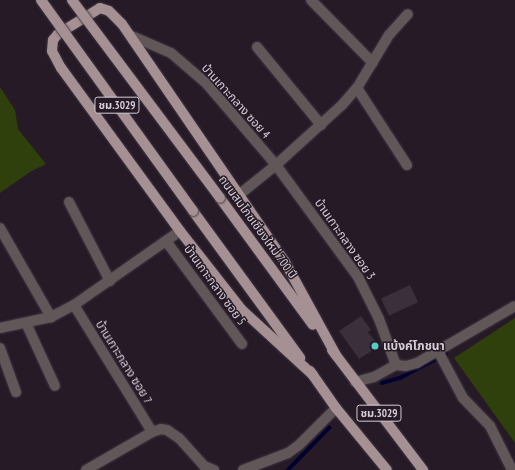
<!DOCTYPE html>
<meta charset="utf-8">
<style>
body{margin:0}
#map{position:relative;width:515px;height:470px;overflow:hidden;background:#251a26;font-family:"PT Sans Narrow","Noto Sans Thai",sans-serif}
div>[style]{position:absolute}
.green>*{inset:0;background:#30400c}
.stream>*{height:3.5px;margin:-1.75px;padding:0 1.75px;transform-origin:1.75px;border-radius:1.75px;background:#00002f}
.building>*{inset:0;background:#3b2f3c;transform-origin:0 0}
.roads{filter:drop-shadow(0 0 1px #413742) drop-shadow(0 0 1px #413742)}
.minor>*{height:10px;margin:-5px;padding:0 5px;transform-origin:5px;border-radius:5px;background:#615759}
.major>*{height:10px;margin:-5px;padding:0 5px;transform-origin:5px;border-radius:5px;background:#a59193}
.bridges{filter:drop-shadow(0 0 1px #413742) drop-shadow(0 0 1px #413742)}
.major-bridge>*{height:10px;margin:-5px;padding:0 5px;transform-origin:5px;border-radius:5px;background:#a59193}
.dots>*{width:11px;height:11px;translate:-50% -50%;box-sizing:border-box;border:2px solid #251a26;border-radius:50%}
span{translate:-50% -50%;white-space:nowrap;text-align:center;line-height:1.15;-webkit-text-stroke:3px #251a26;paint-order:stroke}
.shield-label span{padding:1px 3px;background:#251a26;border:1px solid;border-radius:3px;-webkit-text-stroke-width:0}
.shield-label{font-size:11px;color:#d6ced7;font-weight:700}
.street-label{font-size:12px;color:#d6ced7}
.poi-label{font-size:12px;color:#d6ced7;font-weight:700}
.left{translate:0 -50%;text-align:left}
</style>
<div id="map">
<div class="green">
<i style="clip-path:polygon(0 87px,15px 110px,18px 129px,46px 164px,30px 172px,0 193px)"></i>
<i style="clip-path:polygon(515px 318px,515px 443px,454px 358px)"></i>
</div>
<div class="stream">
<i style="left:382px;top:383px;width:19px;rotate:-16deg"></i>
<i style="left:400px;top:378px;width:52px;rotate:-27.6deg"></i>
<i style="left:288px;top:470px;width:59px;rotate:-45.7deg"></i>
</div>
<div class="building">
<i style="left:410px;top:285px;width:19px;height:32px;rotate:65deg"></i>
<i style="clip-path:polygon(361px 316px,371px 330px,368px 332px,376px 342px,370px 347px,373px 350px,359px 359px,339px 331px)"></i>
</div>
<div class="roads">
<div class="minor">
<i style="left:311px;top:0;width:88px;rotate:45.5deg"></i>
<i style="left:132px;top:36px;width:43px;rotate:23.6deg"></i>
<i style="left:171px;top:53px;width:46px;rotate:40.6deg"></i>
<i style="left:206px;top:83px;width:108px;rotate:49.5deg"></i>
<i style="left:276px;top:165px;width:139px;rotate:53.8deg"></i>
<i style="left:358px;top:277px;width:47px;rotate:63.4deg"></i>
<i style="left:379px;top:319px;width:49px;rotate:69.7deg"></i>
<i style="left:396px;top:365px;width:10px;rotate:6deg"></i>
<i style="left:406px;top:366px;width:11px;rotate:-15deg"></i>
<i style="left:417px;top:363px;width:113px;rotate:-30.2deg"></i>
<i style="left:257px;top:47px;width:101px;rotate:50.6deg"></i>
<i style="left:357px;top:88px;width:92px;rotate:57deg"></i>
<i style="left:240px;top:194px;width:46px;rotate:-38.9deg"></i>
<i style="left:276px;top:165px;width:89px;rotate:-42.3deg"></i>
<i style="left:342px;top:105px;width:23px;rotate:-49deg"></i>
<i style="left:357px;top:88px;width:62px;rotate:-58.9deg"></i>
<i style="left:389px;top:35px;width:28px;rotate:-48deg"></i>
<i style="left:69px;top:202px;width:89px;rotate:62.6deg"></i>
<i style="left:0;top:228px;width:103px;rotate:60.2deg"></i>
<i style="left:166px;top:241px;width:128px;rotate:53.6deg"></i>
<i style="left:74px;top:305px;width:149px;rotate:58.4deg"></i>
<i style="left:26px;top:323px;width:69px;rotate:65.3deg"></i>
<i style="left:0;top:328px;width:52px;rotate:-12.2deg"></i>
<i style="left:51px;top:317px;width:26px;rotate:-28deg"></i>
<i style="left:74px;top:305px;width:129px;rotate:-34.9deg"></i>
<i style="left:0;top:348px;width:47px;rotate:70deg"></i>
<i style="left:438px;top:351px;width:53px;rotate:62deg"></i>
<i style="left:463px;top:398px;width:39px;rotate:46deg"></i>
<i style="left:490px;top:426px;width:49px;rotate:63.4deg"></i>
<i style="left:355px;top:382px;width:20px;rotate:-15deg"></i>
<i style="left:374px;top:377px;width:25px;rotate:-29deg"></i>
<i style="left:86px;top:470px;width:76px;rotate:-29.9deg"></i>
<i style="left:152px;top:432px;width:9px;rotate:-18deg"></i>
<i style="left:161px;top:429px;width:6px;rotate:9deg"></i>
<i style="left:167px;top:430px;width:14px;rotate:34deg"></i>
<i style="left:179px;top:438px;width:38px;rotate:48deg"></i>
<i style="left:204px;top:466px;width:11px;rotate:22deg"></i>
<i style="left:243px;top:470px;width:48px;rotate:-20.7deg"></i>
<i style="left:288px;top:453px;width:14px;rotate:-36deg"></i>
<i style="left:299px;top:445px;width:52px;rotate:-45deg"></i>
</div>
<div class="major">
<i style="left:220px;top:198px;width:157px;rotate:53.8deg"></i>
<i style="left:193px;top:211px;width:182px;rotate:53.9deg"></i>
<i style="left:332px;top:350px;width:151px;rotate:52.8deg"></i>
<i style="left:310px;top:371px;width:45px;rotate:54.9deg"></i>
<i style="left:336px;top:408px;width:80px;rotate:50.6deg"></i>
<i style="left:313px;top:375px;width:96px;rotate:-137.5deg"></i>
<i style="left:242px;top:310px;width:100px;rotate:-128.1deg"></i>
<i style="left:180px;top:231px;width:202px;rotate:-126.1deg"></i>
<i style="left:61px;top:68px;width:19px;rotate:-118deg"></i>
<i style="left:52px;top:51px;width:11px;rotate:-85deg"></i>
<i style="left:53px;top:40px;width:8px;rotate:-50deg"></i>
<i style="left:58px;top:34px;width:49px;rotate:-31.8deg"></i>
<i style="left:100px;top:8px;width:9px;rotate:18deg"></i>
<i style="left:109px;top:11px;width:18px;rotate:45deg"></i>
<i style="left:122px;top:24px;width:288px;rotate:55.6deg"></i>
<i style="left:285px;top:262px;width:106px;rotate:61.3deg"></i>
</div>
</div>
<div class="bridges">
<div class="major-bridge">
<i style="left:41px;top:0;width:260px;rotate:54.2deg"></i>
<i style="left:72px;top:0;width:247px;rotate:53.2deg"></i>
</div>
</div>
<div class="dots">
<i style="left:375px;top:346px;background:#54cdc7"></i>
</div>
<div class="shield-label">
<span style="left:117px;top:105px">ชม.3029</span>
<span style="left:379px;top:413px">ชม.3029</span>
</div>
<div class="street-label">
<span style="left:236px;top:101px;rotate:48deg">บ้านเกาะกลาง ซอย 4</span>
<span style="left:258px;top:227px;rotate:54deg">ถนนสมโภชเชียงใหม่ 700 ปี</span>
<span style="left:345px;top:239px;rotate:55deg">บ้านเกาะกลาง ซอย 3</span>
<span style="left:215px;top:285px;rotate:54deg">บ้านเกาะกลาง ซอย 5</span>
<span style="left:124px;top:362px;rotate:58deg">บ้านเกาะกลาง ซอย 7</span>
</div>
<div class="poi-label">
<span class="left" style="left:383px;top:346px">แบ้งค์โภชนา</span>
</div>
</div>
